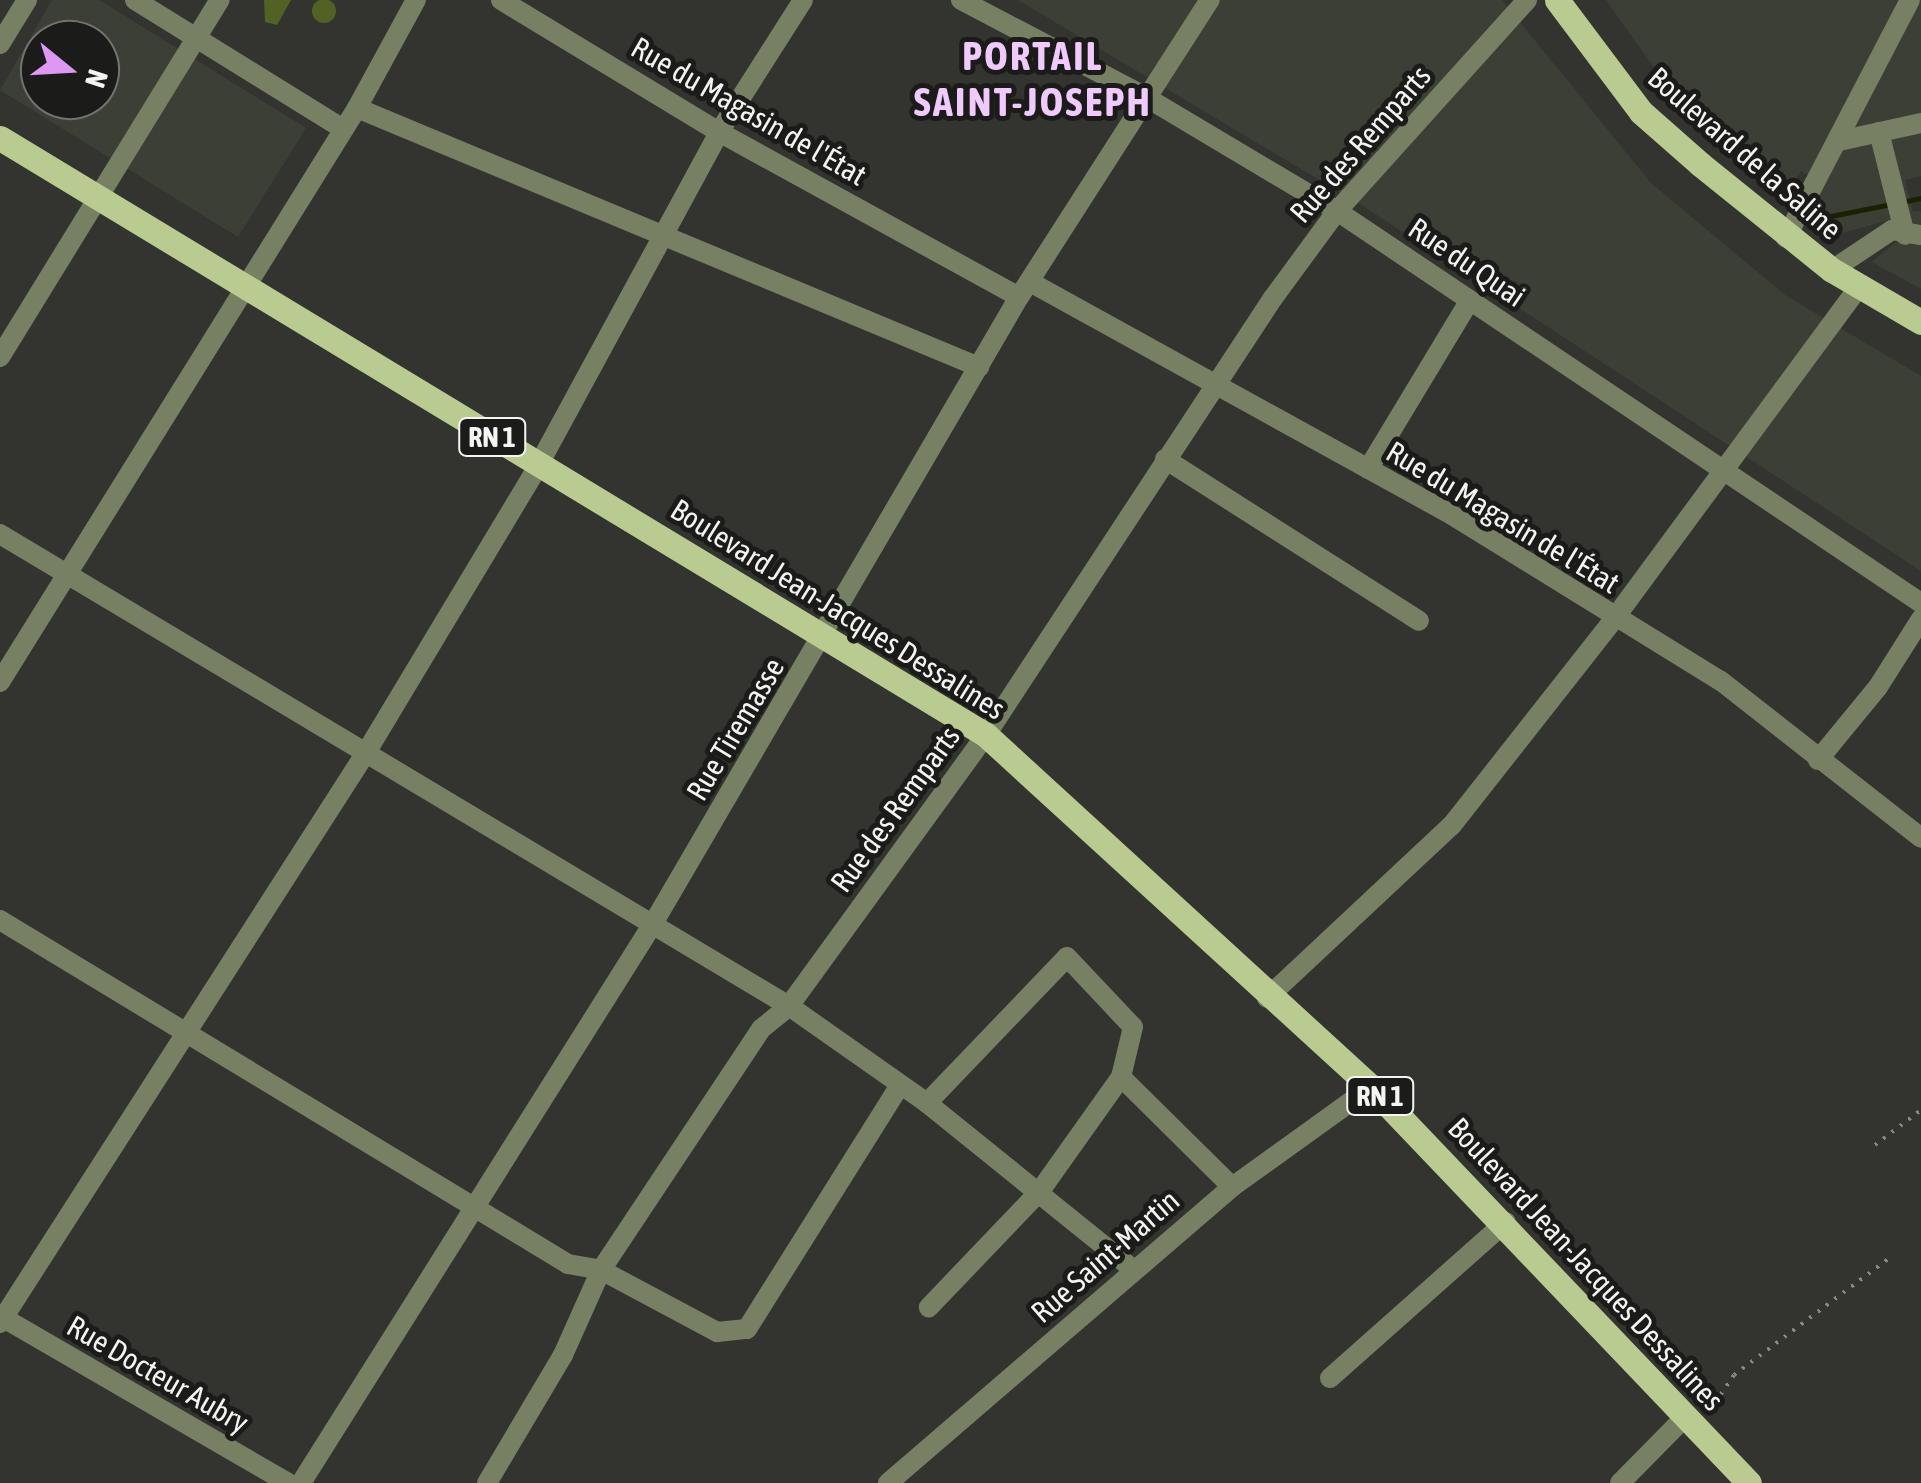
<!DOCTYPE html>
<meta charset="utf-8">
<style>
body{margin:0}
#map{position:relative;width:1921px;height:1483px;overflow:hidden;background:#333430;font-family:"Asap Condensed",sans-serif}
div>[style]{position:absolute}
.built>*{inset:0;background:#3c3f35}
.green>*{inset:0;background:#526124}
.round{border-radius:50%}
.stream>*{height:5px;margin:-2.5px;padding:0 2.5px;transform-origin:2.5px;border-radius:2.5px;background:#192100}
.path>*{height:4px;margin-top:-2px;transform-origin:0;background:repeating-linear-gradient(90deg,#888986 0 2.5px,transparent 0 10.5px)}
.minor>*{height:20px;margin:-10px;padding:0 10px;transform-origin:10px;border-radius:10px;background:#778063}
.major>*{height:25px;margin:-12.5px;padding:0 12.5px;transform-origin:12.5px;border-radius:12.5px;background:#b9cb90}
span{translate:-50% -50%;white-space:nowrap;text-align:center;line-height:1.15;-webkit-text-stroke:10px #1b1c1a;paint-order:stroke}
.shield-label span{padding:2px 8px;background:#1b1c1a;border:2px solid;border-radius:8px;-webkit-text-stroke-width:0}
.shield-label{font-size:28px;color:#f4f5f3;font-weight:700}
.street-label{font-size:30px;color:#f4f5f3}
.district-label{font-size:40px;color:#f0cafc;font-weight:700;letter-spacing:2.5px}
.north{position:absolute;left:20px;top:20px;width:100px;height:100px;box-sizing:border-box;background:#1b1c1a;border:2px solid #727371;border-radius:50%;rotate:108deg;font-size:28px;font-weight:700;line-height:40px;text-align:center;color:#f4f5f3}
.north::after{content:'';display:block;margin:auto;width:35px;height:45px;background:#de98f3;clip-path:polygon(50% 0,100% 100%,50% 72%,0 100%)}
</style>
<div id="map">
<div class="built">
<i style="clip-path:polygon(evenodd,52px 0,99px 0,306px 128px,238px 237px,0 90px,52px 0,40px 40px,100px 40px,100px 100px,40px 100px,40px 40px)"></i>
<i style="clip-path:polygon(1018px 0,1502px 0,1651px 183px,1785px 295px,1921px 376px,1921px 571px,1363px 206px)"></i>
<i style="clip-path:polygon(1606px 0,1921px 0,1921px 176px,1905px 180px,1913px 211px,1921px 211px,1921px 289px,1872px 262px,1896px 242px,1889px 220px,1828px 237px,1807px 225px,1816px 180px,1801px 171px,1793px 185px,1669px 89px)"></i>
</div>
<div class="green">
<i class="round" style="left:312px;top:-1px;width:24px;height:24px"></i>
<i style="clip-path:polygon(264px 0,291px 0,277px 25px,265px 22px)"></i>
</div>
<div class="stream">
<i style="left:1902px;top:202px;width:19px;rotate:-12deg"></i>
<i style="left:1821px;top:218px;width:71px;rotate:-11.3deg"></i>
</div>
<div class="path">
<i style="left:1875px;top:1145px;width:58px;rotate:-37.3deg"></i>
<i style="left:1709px;top:1412px;width:45px;rotate:-56deg"></i>
<i style="left:1734px;top:1375px;width:193px;rotate:-37deg"></i>
</div>
<div class="minor">
<i style="left:135px;top:0;width:245px;rotate:31.8deg"></i>
<i style="left:501px;top:0;width:255px;rotate:31.2deg"></i>
<i style="left:719px;top:132px;width:342px;rotate:28.8deg"></i>
<i style="left:961px;top:0;width:207px;rotate:27.7deg"></i>
<i style="left:1144px;top:96px;width:225px;rotate:30.8deg"></i>
<i style="left:1337px;top:211px;width:703px;rotate:33.87deg"></i>
<i style="left:0;top:44px;width:52px;rotate:-58.5deg"></i>
<i style="left:357px;top:108px;width:674px;rotate:22.61deg"></i>
<i style="left:1879px;top:132px;width:106px;rotate:75.8deg"></i>
<i style="left:1839px;top:141px;width:84px;rotate:-12.4deg"></i>
<i style="left:1786px;top:238px;width:268px;rotate:-62.5deg"></i>
<i style="left:1832px;top:270px;width:72px;rotate:-33.7deg"></i>
<i style="left:1892px;top:230px;width:29px;rotate:10deg"></i>
<i style="left:1030px;top:282px;width:476px;rotate:28.9deg"></i>
<i style="left:1447px;top:512px;width:322px;rotate:31.7deg"></i>
<i style="left:1721px;top:681px;width:254px;rotate:38.1deg"></i>
<i style="left:0;top:357px;width:419px;rotate:-58.4deg"></i>
<i style="left:1165px;top:459px;width:301px;rotate:32.5deg"></i>
<i style="left:1368px;top:469px;width:197px;rotate:-58.9deg"></i>
<i style="left:0;top:534px;width:919px;rotate:30.89deg"></i>
<i style="left:789px;top:1006px;width:169px;rotate:35.1deg"></i>
<i style="left:927px;top:1103px;width:266px;rotate:38.9deg"></i>
<i style="left:0;top:682px;width:676px;rotate:-58.12deg"></i>
<i style="left:357px;top:108px;width:123px;rotate:-61.4deg"></i>
<i style="left:1818px;top:760px;width:94px;rotate:-50.6deg"></i>
<i style="left:1878px;top:687px;width:80px;rotate:-57.7deg"></i>
<i style="left:0;top:920px;width:664px;rotate:31.2deg"></i>
<i style="left:568px;top:1264px;width:34px;rotate:10deg"></i>
<i style="left:601px;top:1270px;width:132px;rotate:28.1deg"></i>
<i style="left:717px;top:1332px;width:30px;rotate:-6deg"></i>
<i style="left:747px;top:1329px;width:288px;rotate:-57.9deg"></i>
<i style="left:1267px;top:998px;width:253px;rotate:-43.1deg"></i>
<i style="left:1452px;top:825px;width:262px;rotate:-51.8deg"></i>
<i style="left:1614px;top:619px;width:415px;rotate:-53.6deg"></i>
<i style="left:1121px;top:1077px;width:156px;rotate:44.7deg"></i>
<i style="left:927px;top:1103px;width:202px;rotate:-46.2deg"></i>
<i style="left:1067px;top:957px;width:96px;rotate:46.7deg"></i>
<i style="left:1133px;top:1027px;width:51px;rotate:103.5deg"></i>
<i style="left:1121px;top:1077px;width:140px;rotate:125.4deg"></i>
<i style="left:1040px;top:1191px;width:161px;rotate:133.7deg"></i>
<i style="left:0;top:1316px;width:333px;rotate:30.1deg"></i>
<i style="left:0;top:1323px;width:680px;rotate:-57.32deg"></i>
<i style="left:367px;top:751px;width:332px;rotate:-59deg"></i>
<i style="left:538px;top:466px;width:380px;rotate:-61.5deg"></i>
<i style="left:719px;top:132px;width:156px;rotate:-57.5deg"></i>
<i style="left:1330px;top:1378px;width:235px;rotate:-41.6deg"></i>
<i style="left:301px;top:1483px;width:663px;rotate:-57.82deg"></i>
<i style="left:654px;top:922px;width:724px;rotate:-59.72deg"></i>
<i style="left:1019px;top:297px;width:353px;rotate:-57.3deg"></i>
<i style="left:487px;top:1483px;width:149px;rotate:-59.3deg"></i>
<i style="left:563px;top:1355px;width:93px;rotate:-65.9deg"></i>
<i style="left:601px;top:1270px;width:289px;rotate:-56.4deg"></i>
<i style="left:761px;top:1029px;width:36px;rotate:-39deg"></i>
<i style="left:789px;top:1006px;width:335px;rotate:-54deg"></i>
<i style="left:986px;top:735px;width:523px;rotate:-56.71deg"></i>
<i style="left:1273px;top:298px;width:108px;rotate:-53.7deg"></i>
<i style="left:1337px;top:211px;width:284px;rotate:-48deg"></i>
<i style="left:888px;top:1483px;width:454px;rotate:-40.7deg"></i>
<i style="left:1232px;top:1187px;width:171px;rotate:-35.7deg"></i>
<i style="left:1620px;top:1483px;width:94px;rotate:-45.4deg"></i>
</div>
<div class="major">
<i style="left:1557px;top:0;width:140px;rotate:53.1deg"></i>
<i style="left:1641px;top:112px;width:79px;rotate:41.4deg"></i>
<i style="left:1700px;top:164px;width:169px;rotate:38.8deg"></i>
<i style="left:1832px;top:270px;width:103px;rotate:30.3deg"></i>
<i style="left:0;top:138px;width:1153px;rotate:31.19deg"></i>
<i style="left:986px;top:735px;width:522px;rotate:42.44deg"></i>
<i style="left:1371px;top:1087px;width:547px;rotate:46.33deg"></i>
</div>
<div class="shield-label">
<span style="left:492px;top:437px">RN 1</span>
<span style="left:1380px;top:1096px">RN 1</span>
</div>
<div class="street-label">
<span style="left:749px;top:111px;rotate:30deg">Rue du Magasin de l'État</span>
<span style="left:1360px;top:144px;rotate:-49deg">Rue des Remparts</span>
<span style="left:1745px;top:153px;rotate:41deg">Boulevard de la Saline</span>
<span style="left:1467px;top:262px;rotate:34deg">Rue du Quai</span>
<span style="left:1503px;top:517px;rotate:31deg">Rue du Magasin de l'État</span>
<span style="left:838px;top:609px;rotate:32deg">Boulevard Jean-Jacques Dessalines</span>
<span style="left:735px;top:729px;rotate:-59deg">Rue Tiremasse</span>
<span style="left:895px;top:809px;rotate:-54deg">Rue des Remparts</span>
<span style="left:1105px;top:1256px;rotate:-41deg">Rue Saint-Martin</span>
<span style="left:1586px;top:1264px;rotate:47deg">Boulevard Jean-Jacques Dessalines</span>
<span style="left:158px;top:1374px;rotate:30deg">Rue Docteur Aubry</span>
</div>
<div class="district-label">
<span style="left:1033px;top:79px">PORTAIL<br>SAINT-JOSEPH</span>
</div>
<div class="north">N</div>
</div>
